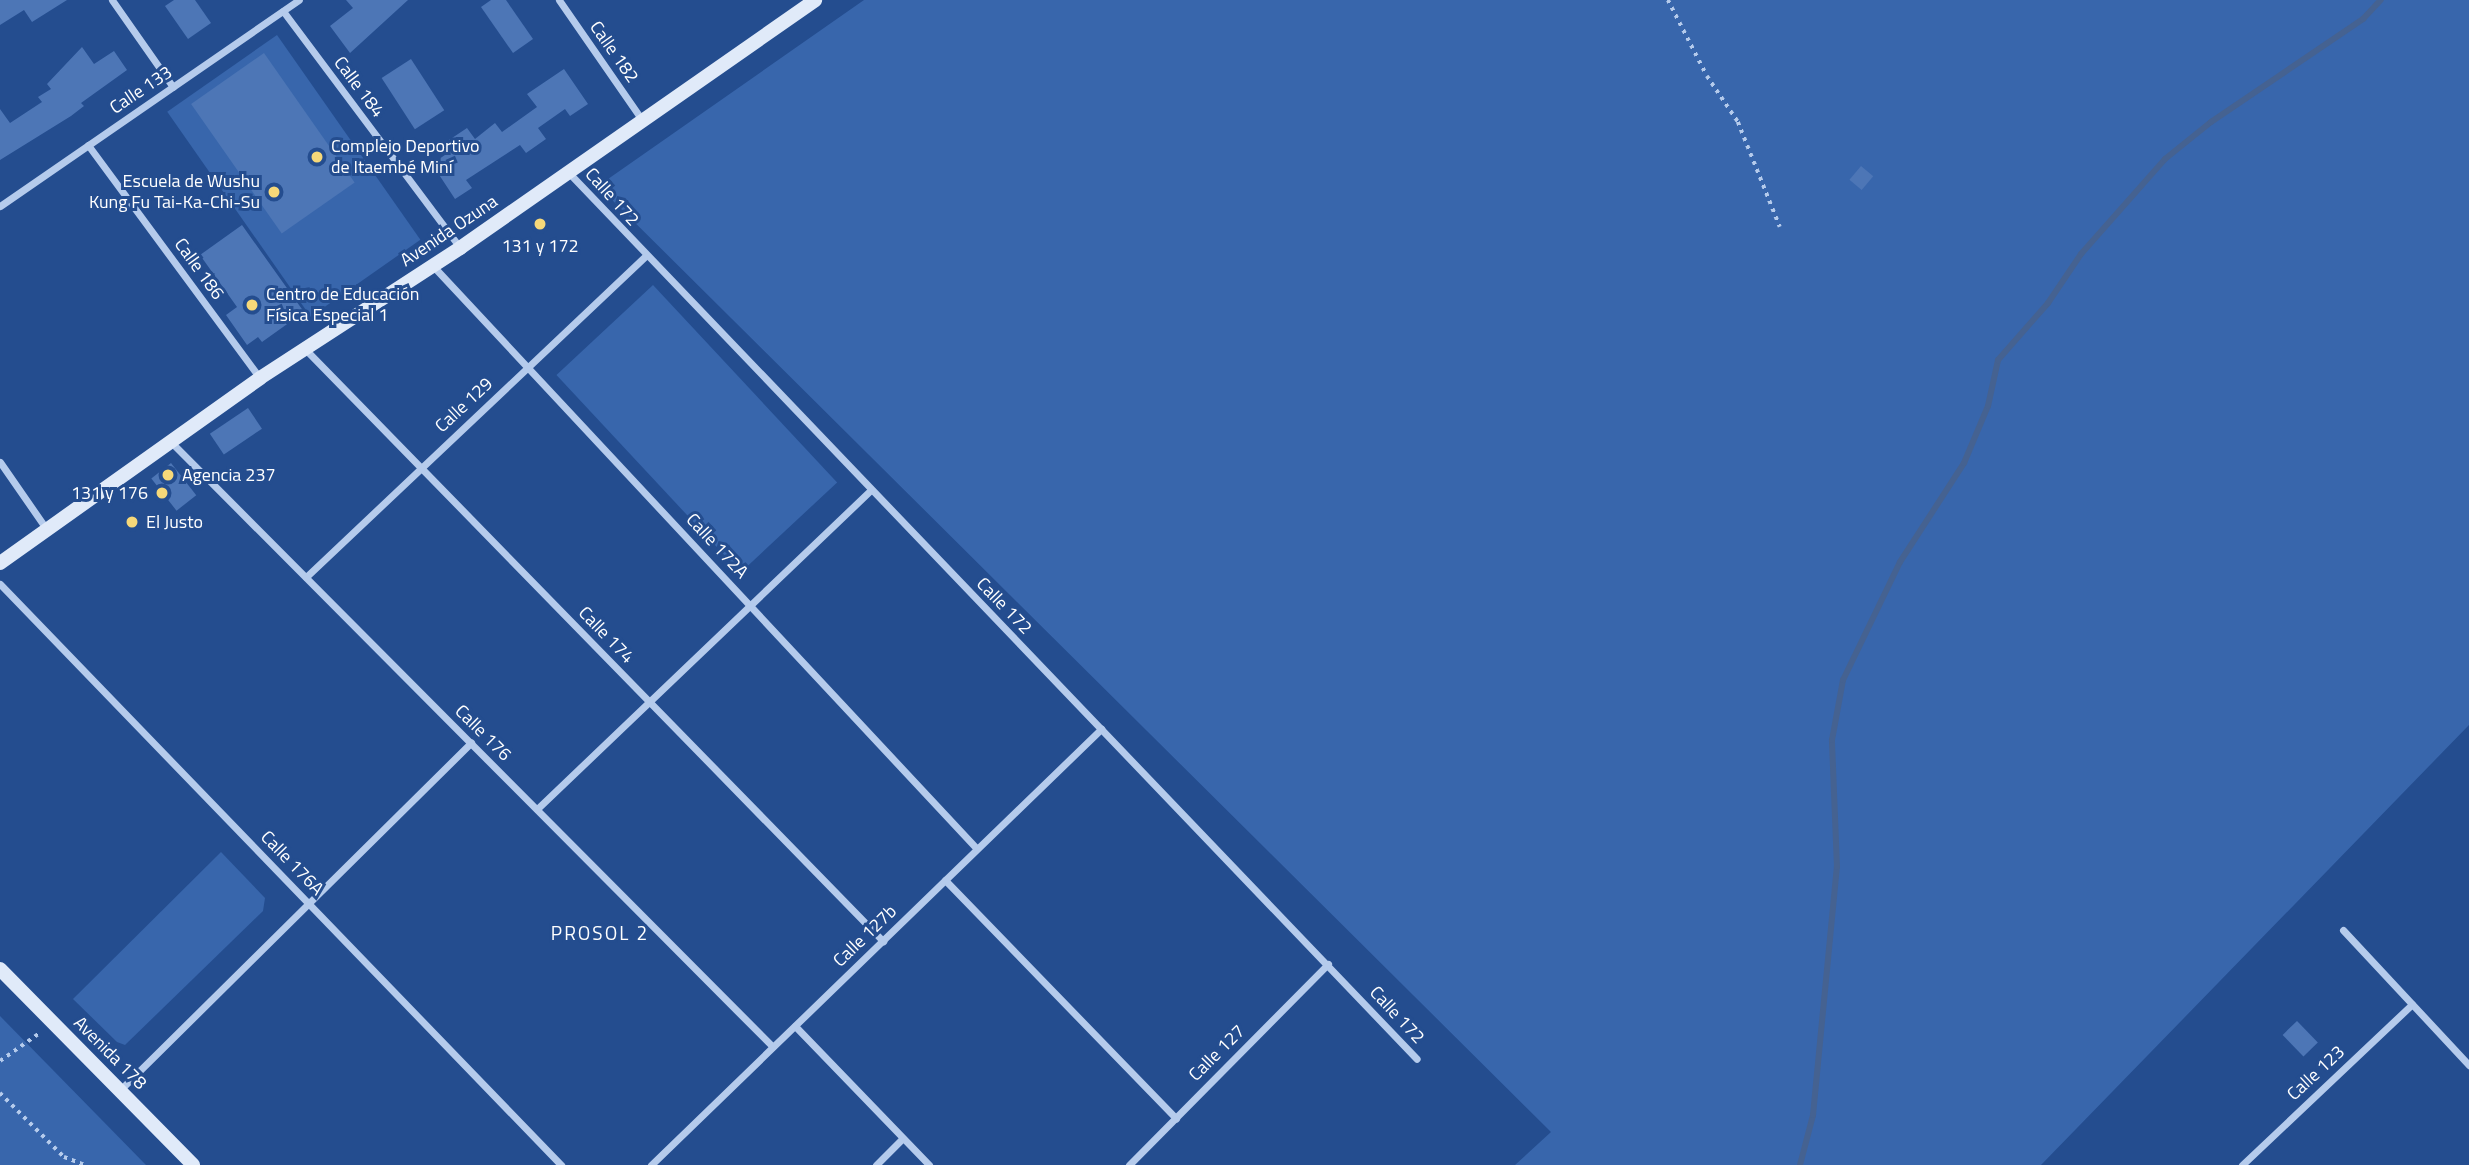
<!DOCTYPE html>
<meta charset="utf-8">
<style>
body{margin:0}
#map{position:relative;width:2469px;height:1165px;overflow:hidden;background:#244d8f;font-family:"Titillium Web",sans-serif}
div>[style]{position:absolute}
.green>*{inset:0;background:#3866ac;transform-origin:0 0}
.stream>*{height:6px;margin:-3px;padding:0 3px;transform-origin:3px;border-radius:3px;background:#456291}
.building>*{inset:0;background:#4d76b6;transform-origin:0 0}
.path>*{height:3.5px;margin-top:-1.75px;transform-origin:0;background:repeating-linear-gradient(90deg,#b5cbec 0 3.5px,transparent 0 8.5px)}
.street>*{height:7px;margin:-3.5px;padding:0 3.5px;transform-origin:3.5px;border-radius:3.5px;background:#b5cbec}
.secondary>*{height:14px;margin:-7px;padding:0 7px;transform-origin:7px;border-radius:7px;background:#e0eaf9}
.dots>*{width:19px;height:19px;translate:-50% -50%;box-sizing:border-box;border:4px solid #244d8f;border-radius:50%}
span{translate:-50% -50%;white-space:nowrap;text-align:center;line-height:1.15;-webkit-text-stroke:6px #244d8f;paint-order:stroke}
.street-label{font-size:18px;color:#fff}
.poi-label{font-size:18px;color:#fff}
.left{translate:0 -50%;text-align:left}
.right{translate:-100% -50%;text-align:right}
.neighbourhood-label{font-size:19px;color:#fff;letter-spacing:2px}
</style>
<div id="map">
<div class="green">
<i style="clip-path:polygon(864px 0,2469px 0,2469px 725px,2041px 1165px,1515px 1165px,1551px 1132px,598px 186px)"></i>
<i style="left:277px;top:35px;width:250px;height:134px;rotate:55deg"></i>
<i style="left:653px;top:285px;width:270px;height:132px;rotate:47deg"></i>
<i style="clip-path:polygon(221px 852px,265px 898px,263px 911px,125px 1045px,117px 1042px,73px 999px)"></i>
<i style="clip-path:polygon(0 1016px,146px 1165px,0 1165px)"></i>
</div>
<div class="stream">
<i style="left:1800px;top:1165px;width:52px;rotate:-75.4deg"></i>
<i style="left:1813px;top:1115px;width:249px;rotate:-84.5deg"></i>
<i style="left:1837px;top:867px;width:127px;rotate:-92.3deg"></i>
<i style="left:1832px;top:740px;width:61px;rotate:-79.6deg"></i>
<i style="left:1843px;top:680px;width:131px;rotate:-64.2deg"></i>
<i style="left:1900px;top:562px;width:118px;rotate:-57.1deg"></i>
<i style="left:1964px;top:463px;width:62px;rotate:-67.2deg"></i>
<i style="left:1988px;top:406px;width:47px;rotate:-77.7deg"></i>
<i style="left:1998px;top:360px;width:76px;rotate:-48.7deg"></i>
<i style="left:2048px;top:303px;width:59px;rotate:-56deg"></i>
<i style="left:2081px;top:254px;width:127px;rotate:-48.5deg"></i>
<i style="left:2165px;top:159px;width:59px;rotate:-38.8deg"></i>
<i style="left:2211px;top:122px;width:184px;rotate:-34.1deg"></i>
<i style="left:2363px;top:19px;width:26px;rotate:-47deg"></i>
</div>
<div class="building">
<i style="clip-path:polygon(0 0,67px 0,32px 22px,24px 10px,0 25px)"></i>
<i style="clip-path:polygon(174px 0,195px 0,211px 23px,188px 39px,165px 6px)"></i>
<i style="clip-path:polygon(346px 0,408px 0,350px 53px,330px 26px,353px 8px)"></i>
<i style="clip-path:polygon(491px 0,506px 0,533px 39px,513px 53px,481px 7px)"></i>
<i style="clip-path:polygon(82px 47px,94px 64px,114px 51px,127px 70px,81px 103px,84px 106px,71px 116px,0 160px,0 109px,10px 123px,42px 102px,38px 97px,51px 89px,47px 84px)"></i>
<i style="left:264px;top:53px;width:158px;height:89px;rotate:55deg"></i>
<i style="left:411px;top:59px;width:61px;height:35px;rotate:57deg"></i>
<i style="clip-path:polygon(564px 69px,588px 104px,570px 116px,565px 109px,538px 128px,546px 139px,526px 153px,520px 145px,466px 180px,472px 188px,455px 199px,432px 164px,452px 150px,446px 142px,467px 128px,475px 139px,495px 123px,502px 132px,537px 107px,527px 94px)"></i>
<i style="left:1861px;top:166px;width:16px;height:18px;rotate:40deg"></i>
<i style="clip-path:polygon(242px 225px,304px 312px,262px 342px,258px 337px,247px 345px,226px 315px,237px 307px,200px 255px)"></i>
<i style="left:248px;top:408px;width:25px;height:46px;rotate:56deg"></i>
<i style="left:171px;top:463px;width:41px;height:25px;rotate:52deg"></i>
<i style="left:2297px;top:1021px;width:30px;height:20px;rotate:46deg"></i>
</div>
<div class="path">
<i style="left:1668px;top:0;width:85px;rotate:62.8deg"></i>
<i style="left:1707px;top:76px;width:55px;rotate:56deg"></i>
<i style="left:1738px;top:122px;width:113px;rotate:68.2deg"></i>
<i style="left:0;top:1061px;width:50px;rotate:-35.3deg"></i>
<i style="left:0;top:1093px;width:91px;rotate:45deg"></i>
<i style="left:64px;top:1157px;width:22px;rotate:21deg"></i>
</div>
<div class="street">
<i style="left:112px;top:0;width:106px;rotate:55deg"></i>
<i style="left:559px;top:0;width:146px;rotate:55.3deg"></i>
<i style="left:283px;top:11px;width:296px;rotate:53.2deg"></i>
<i style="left:88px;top:145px;width:290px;rotate:53.6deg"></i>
<i style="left:569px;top:173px;width:1226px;rotate:46.26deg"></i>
<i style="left:0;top:206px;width:363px;rotate:-34.6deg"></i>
<i style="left:433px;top:266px;width:797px;rotate:46.98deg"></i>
<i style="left:307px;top:351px;width:825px;rotate:45.69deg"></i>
<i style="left:171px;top:442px;width:853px;rotate:45.14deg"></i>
<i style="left:0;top:462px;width:83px;rotate:55.3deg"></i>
<i style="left:306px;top:577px;width:467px;rotate:-43.4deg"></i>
<i style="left:0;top:584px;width:808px;rotate:46deg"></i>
<i style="left:537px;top:809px;width:462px;rotate:-43.7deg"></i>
<i style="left:945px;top:880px;width:332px;rotate:45.9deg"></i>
<i style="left:2343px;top:930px;width:185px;rotate:47deg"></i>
<i style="left:795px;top:1026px;width:193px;rotate:46deg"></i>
<i style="left:120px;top:1090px;width:494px;rotate:-44.7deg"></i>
<i style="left:651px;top:1165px;width:627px;rotate:-44.09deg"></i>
<i style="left:876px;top:1165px;width:37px;rotate:-45deg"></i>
<i style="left:1129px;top:1165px;width:283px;rotate:-45.3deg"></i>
<i style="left:2242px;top:1165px;width:234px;rotate:-43.4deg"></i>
</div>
<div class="secondary">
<i style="left:0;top:563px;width:319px;rotate:-35.4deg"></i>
<i style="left:260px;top:378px;width:239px;rotate:-33deg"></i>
<i style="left:460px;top:248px;width:433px;rotate:-34.9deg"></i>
<i style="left:0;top:969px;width:275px;rotate:45.4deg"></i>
</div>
<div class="dots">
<i style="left:317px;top:157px;background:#f6d879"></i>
<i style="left:274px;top:192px;background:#f6d879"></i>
<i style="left:540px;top:224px;background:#f6d879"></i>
<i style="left:252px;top:305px;background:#f6d879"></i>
<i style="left:168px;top:475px;background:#f6d879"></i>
<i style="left:162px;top:493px;background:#f6d879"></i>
<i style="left:132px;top:522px;background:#f6d879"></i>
</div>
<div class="street-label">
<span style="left:614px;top:52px;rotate:55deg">Calle 182</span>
<span style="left:359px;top:87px;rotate:53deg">Calle 184</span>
<span style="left:141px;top:90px;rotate:-34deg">Calle 133</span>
<span style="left:612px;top:197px;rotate:48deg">Calle 172</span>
<span style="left:449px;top:231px;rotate:-34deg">Avenida Ozuna</span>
<span style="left:199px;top:269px;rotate:54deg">Calle 186</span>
<span style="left:464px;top:405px;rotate:-43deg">Calle 129</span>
<span style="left:717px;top:546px;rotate:47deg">Calle 172A</span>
<span style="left:1004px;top:606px;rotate:46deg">Calle 172</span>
<span style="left:606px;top:635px;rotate:46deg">Calle 174</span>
<span style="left:483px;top:733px;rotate:45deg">Calle 176</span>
<span style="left:292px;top:863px;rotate:46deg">Calle 176A</span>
<span style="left:865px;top:936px;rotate:-44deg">Calle 127b</span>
<span style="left:1397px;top:1015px;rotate:47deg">Calle 172</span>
<span style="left:110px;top:1053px;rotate:45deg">Avenida 178</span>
<span style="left:1217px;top:1053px;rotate:-45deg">Calle 127</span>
<span style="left:2316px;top:1073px;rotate:-43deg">Calle 123</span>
</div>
<div class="poi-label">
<span class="left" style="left:331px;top:157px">Complejo Deportivo<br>de Itaembé Miní</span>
<span class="right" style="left:260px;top:192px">Escuela de Wushu<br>Kung Fu Tai-Ka-Chi-Su</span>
<span style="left:540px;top:246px">131 y 172</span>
<span class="left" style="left:266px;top:305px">Centro de Educación<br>Física Especial 1</span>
<span class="left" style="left:182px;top:475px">Agencia 237</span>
<span class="right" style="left:148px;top:493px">131 y 176</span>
<span class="left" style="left:146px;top:522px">El Justo</span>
</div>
<div class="neighbourhood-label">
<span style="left:600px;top:933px">PROSOL 2</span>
</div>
</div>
